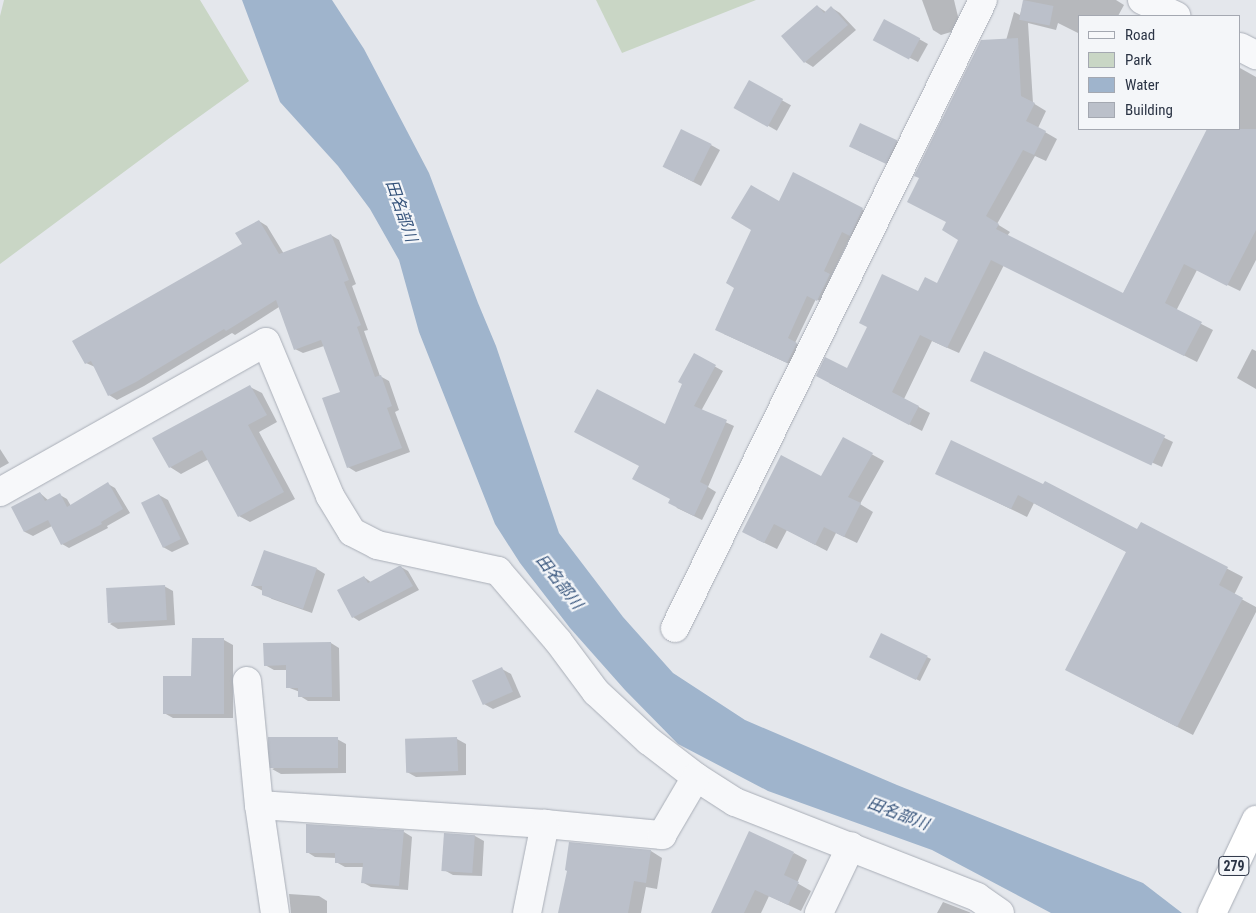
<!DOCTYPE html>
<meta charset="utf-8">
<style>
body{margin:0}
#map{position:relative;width:1256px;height:913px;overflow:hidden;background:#e4e7ec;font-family:"Roboto Condensed","Noto Sans JP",sans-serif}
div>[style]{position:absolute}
.green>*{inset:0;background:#c9d6c5}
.water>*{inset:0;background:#9fb4cc}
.shadow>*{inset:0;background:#0003;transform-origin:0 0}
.building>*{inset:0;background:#bbc0ca;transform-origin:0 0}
.roads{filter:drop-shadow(0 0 1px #a9aeb7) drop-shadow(0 0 1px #a9aeb7)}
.minor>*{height:28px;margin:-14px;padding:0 14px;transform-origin:14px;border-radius:14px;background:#f7f8fa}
.highway>*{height:28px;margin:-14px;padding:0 14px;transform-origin:14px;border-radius:14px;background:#fff}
span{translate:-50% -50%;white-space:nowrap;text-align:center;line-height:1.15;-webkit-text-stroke:4.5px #f4f6f9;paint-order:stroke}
.shield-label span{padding:1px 4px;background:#f4f6f9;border:1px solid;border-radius:4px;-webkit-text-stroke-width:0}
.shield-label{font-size:14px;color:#2b3445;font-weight:700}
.water-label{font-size:16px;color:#34527a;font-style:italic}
.legend{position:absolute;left:1078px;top:15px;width:162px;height:115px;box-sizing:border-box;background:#f4f6f9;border:1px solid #a4a8b1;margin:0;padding:6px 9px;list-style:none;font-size:15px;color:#2b3445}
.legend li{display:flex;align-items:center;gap:10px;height:25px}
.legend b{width:25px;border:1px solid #a4a8b1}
</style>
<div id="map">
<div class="green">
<i style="clip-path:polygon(4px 0,200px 0,249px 81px,171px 137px,0 264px,0 16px)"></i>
<i style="clip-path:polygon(596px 0,756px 0,622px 53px)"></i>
</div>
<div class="water">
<i style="clip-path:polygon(242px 0,332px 0,364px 49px,429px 173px,478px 303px,496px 346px,559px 533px,623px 617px,673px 673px,745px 720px,897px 785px,1143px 883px,1182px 913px,1051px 913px,932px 850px,768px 791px,678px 744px,625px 690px,570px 628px,520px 563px,495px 524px,419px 332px,399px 260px,370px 209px,338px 166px,280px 102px)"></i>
</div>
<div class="shadow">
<i style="clip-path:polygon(922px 0,954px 0,961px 29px,941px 35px,933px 30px)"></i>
<i style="clip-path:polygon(1024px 0,1116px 0,1124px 5px,1118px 16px,1080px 16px,1080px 34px,1058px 23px,1056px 30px,1028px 23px,1033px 103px,1046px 111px,1038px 128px,1057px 139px,1046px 161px,1035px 156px,997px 224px,1010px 232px,1007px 236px,1123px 294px,1208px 129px,1240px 129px,1240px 68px,1256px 77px,1256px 260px,1240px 291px,1197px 270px,1176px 311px,1213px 330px,1197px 362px,1004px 265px,959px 353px,932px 341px,904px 399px,930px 413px,922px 431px,829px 383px,847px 370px,919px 292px,938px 284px,960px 239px,1005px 44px,1014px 12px,1020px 15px)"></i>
<i style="clip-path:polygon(817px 6px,826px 12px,832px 8px,840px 13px,856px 30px,813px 67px,805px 62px)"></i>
<i style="clip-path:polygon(919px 39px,928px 44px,918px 62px,883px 44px)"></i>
<i style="left:749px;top:82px;width:48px;height:29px;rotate:29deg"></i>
<i style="clip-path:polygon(896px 141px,905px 146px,895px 167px,859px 151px)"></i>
<i style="clip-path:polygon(711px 145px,720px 150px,701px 186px,672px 171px)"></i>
<i style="clip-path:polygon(794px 174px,871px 214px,858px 240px,851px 236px,831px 277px,837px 280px,826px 304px,816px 299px,795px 343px,805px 348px,796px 367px,724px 334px,779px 203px)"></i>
<i style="clip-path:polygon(259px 221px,267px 226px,284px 254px,331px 235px,339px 240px,356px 284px,352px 286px,368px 330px,364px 331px,380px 376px,389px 381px,399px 410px,395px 412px,410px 452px,356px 472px,348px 467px,342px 392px,324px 346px,303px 353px,295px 349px,279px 307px,235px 335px,232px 333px,144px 386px,117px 400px,109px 395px,95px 367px,86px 363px,244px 244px)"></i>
<i style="clip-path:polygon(1252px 349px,1256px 351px,1256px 389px,1237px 378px)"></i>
<i style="clip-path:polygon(985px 352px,1173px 442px,1162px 467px,972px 381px)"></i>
<i style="clip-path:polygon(694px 355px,723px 371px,701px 411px,734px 426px,708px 487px,716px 492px,702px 520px,677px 508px,671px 498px,666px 426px)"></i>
<i style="clip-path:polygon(250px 387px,262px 393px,277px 422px,259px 432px,295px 499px,250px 522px,239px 516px,209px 459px,181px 474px,170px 467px)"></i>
<i style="clip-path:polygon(844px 439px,884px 461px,860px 504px,873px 512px,857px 543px,836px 533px,827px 551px,787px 530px,777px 549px,756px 539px,821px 478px)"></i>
<i style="clip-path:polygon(952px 442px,1138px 531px,1142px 524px,1243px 577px,1234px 595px,1256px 607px,1256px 612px,1193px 735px,1082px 678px,1127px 552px,1034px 503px,1027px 517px,937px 473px)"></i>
<i style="clip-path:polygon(0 449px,9px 463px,0 468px)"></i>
<i style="clip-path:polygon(108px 484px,115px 488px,130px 513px,107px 526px,108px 528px,69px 548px,62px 544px,52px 526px,33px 536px,25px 532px,13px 507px,40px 493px,49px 501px,60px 495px,67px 499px,71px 506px)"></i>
<i style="clip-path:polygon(159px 495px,168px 500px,189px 544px,172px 552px,163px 547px,143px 504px)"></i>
<i style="clip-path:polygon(401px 567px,408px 571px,419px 590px,359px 621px,353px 617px,364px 577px,372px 583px)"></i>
<i style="clip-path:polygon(317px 569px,325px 574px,312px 613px,272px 599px,264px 594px,263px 591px,253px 586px)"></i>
<i style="clip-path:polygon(164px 586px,173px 591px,175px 625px,118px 629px,110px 624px)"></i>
<i style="clip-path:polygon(193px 639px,224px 640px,233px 645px,233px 718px,173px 718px,164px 713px,193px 677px)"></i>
<i style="clip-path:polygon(331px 643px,339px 648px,340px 701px,308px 701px,300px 696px,300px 692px,287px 687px,287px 670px,274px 670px,265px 665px)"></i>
<i style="clip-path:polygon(927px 657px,931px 659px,920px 681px,875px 659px)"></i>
<i style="clip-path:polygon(502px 669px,511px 674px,521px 697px,493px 709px,484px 704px)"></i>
<i style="clip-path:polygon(337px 739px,346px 744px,346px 773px,281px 774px,272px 769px)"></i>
<i style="clip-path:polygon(457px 739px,466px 744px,466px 775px,416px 777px,407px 772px)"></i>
<i style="clip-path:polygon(404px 832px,412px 837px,408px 890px,371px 887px,362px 882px,364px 867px,345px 867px,336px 862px,336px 858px,315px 857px,307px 852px)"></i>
<i style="clip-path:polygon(445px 834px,475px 836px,484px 841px,482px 876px,453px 875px,444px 870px)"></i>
<i style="clip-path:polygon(651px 851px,662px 858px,657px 889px,646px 887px,641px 913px,560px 913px)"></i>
<i style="clip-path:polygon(794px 853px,807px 860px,797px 883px,811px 891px,801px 911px,769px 896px,761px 913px,712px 913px)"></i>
<i style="clip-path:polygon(289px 894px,319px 896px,327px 901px,327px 913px,291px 913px)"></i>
<i style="clip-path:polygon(943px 902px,969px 912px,971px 913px,937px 913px)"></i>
</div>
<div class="building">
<i style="left:1023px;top:0;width:31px;height:20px;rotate:11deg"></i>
<i style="clip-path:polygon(817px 5px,824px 13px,831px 6px,848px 25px,804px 63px,781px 36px)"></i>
<i style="left:884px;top:19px;width:41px;height:24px;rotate:28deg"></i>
<i style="clip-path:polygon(1018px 38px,1021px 96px,1035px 103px,1026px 121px,1046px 131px,1034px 155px,1023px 150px,986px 216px,999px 224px,996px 229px,1123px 293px,1207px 129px,1256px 129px,1256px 230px,1227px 286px,1184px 264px,1165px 303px,1202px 322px,1184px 356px,991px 260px,947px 348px,920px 335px,892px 392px,919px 406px,909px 425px,816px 376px,825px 357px,847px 368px,867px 327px,859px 323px,882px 274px,918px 291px,925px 277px,937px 283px,958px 240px,942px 230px,946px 222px,907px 202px,919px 178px,914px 176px,981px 40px)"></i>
<i style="left:749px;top:80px;width:39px;height:32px;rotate:29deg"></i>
<i style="left:860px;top:123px;width:41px;height:26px;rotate:25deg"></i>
<i style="left:681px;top:129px;width:34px;height:42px;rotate:26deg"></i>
<i style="clip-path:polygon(793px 172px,863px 208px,850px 236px,842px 232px,824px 271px,830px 274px,817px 301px,807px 296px,788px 338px,797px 343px,787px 363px,715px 330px,734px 288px,726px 283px,751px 230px,731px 218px,751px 185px,779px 201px)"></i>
<i style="clip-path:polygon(259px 220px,279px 254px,331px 234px,349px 280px,344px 282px,361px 325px,357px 327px,375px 377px,381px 375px,392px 406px,387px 408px,402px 448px,347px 468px,322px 398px,340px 392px,321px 340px,294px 350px,276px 300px,226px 331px,224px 329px,136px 382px,108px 396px,91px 361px,85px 364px,72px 341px,242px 244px,235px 233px)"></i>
<i style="left:984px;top:351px;width:200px;height:33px;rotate:25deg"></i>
<i style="clip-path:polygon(694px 353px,716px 365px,694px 406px,727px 420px,700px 482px,708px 486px,694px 516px,668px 503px,670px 499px,632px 479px,639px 466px,574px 432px,597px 389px,665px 424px,682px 384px,678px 382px)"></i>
<i style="clip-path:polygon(250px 385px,267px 415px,248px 425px,284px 492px,238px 517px,202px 450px,169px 468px,152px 438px)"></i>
<i style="clip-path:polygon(843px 437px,873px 453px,848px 497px,861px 503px,844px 537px,824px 527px,815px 545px,774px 524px,764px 543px,742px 532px,781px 455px,821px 476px)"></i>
<i style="clip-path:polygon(951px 440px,1043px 484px,1045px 481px,1137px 529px,1141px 522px,1228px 567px,1219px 585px,1243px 598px,1177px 727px,1065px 670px,1126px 552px,1018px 495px,1011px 509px,935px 474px)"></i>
<i style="clip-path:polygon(108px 482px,123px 509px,101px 522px,102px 524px,61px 545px,48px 520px,24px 532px,11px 507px,40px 492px,45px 501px,60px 493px,67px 507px)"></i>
<i style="left:159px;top:494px;width:50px;height:20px;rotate:64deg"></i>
<i style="clip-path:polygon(264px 550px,317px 568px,303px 609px,262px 595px,262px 586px,251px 586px)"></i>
<i style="clip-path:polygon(399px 566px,401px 566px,413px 586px,352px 618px,337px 590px,364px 576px,368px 583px)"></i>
<i style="left:165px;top:585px;width:35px;height:59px;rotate:87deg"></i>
<i style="left:881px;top:633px;width:52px;height:27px;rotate:26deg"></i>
<i style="clip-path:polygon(192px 638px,224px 638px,224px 714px,163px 714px,163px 676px,191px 676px)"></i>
<i style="clip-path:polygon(331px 642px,332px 697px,298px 697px,298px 688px,286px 688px,286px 665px,264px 666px,263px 643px)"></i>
<i style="left:502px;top:667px;width:27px;height:33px;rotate:66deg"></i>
<i style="left:338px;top:737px;width:31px;height:70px;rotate:90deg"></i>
<i style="left:457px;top:737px;width:34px;height:52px;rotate:88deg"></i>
<i style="clip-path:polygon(306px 824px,404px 830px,399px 886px,361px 883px,363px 863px,335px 863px,335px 853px,306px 853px)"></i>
<i style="clip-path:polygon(749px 831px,794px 852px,784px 875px,799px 882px,788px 905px,755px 890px,744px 913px,711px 913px)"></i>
<i style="left:444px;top:833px;width:31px;height:38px;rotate:4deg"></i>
<i style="clip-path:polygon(569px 842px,651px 850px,646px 883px,634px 881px,628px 913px,558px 913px,567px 871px,565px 870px)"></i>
</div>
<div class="roads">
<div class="minor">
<i style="left:1142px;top:0;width:38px;rotate:25deg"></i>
<i style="left:1240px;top:47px;width:18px;rotate:27deg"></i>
<i style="left:0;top:492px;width:305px;rotate:-29.4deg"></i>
<i style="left:266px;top:342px;width:167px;rotate:67.4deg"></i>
<i style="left:330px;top:496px;width:42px;rotate:58.6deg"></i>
<i style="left:352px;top:532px;width:28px;rotate:27deg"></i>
<i style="left:377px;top:545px;width:124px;rotate:12.1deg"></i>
<i style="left:498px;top:571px;width:92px;rotate:49.4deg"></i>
<i style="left:558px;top:641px;width:64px;rotate:53.3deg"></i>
<i style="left:596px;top:692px;width:72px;rotate:42.8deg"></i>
<i style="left:649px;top:741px;width:59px;rotate:37.5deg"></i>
<i style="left:696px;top:777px;width:46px;rotate:32.7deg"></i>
<i style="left:735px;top:802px;width:260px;rotate:21.4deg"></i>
<i style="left:977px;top:897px;width:28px;rotate:35deg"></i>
<i style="left:675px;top:628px;width:699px;rotate:-63.87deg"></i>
<i style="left:247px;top:681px;width:125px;rotate:84.5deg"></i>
<i style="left:259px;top:805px;width:109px;rotate:81.6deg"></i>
<i style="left:259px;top:805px;width:287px;rotate:3.8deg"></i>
<i style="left:545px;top:824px;width:118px;rotate:5.4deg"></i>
<i style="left:662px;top:835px;width:67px;rotate:-59.6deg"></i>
<i style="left:527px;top:913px;width:91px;rotate:-78.6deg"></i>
<i style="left:819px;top:913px;width:74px;rotate:-64.5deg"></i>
</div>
<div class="highway">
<i style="left:1212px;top:913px;width:103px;rotate:-64.7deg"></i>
</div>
</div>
<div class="shield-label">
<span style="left:1234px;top:866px">279</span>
</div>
<div class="water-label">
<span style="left:401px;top:211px;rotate:71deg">田名部川</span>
<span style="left:559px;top:582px;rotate:52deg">田名部川</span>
<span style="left:898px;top:814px;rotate:21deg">田名部川</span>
</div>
<ul class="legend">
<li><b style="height:6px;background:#f7f8fa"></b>Road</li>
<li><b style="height:14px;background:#c9d6c5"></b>Park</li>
<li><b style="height:14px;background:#9fb4cc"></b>Water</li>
<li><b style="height:14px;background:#bbc0ca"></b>Building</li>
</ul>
</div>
